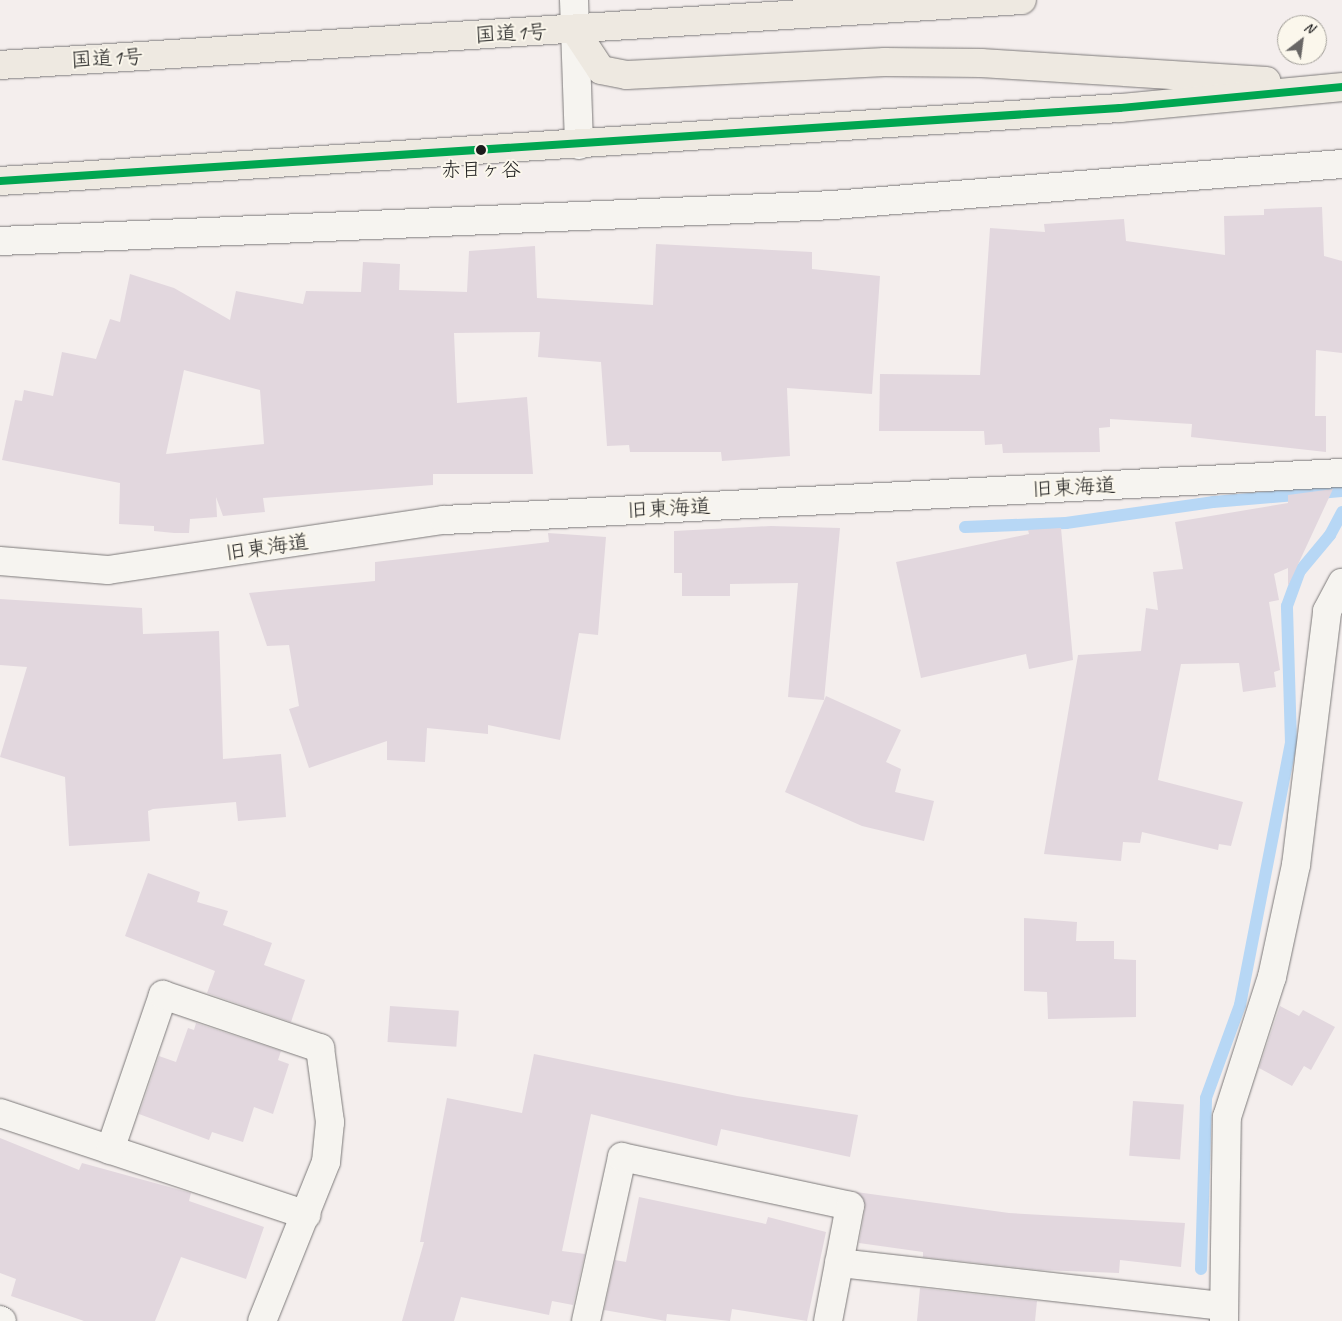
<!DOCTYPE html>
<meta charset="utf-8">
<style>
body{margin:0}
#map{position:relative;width:1342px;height:1321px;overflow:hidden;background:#f4eeed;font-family:Caveat,"Klee One",sans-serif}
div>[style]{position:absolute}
.stream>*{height:12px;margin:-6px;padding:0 6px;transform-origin:6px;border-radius:6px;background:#b7d7f5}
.building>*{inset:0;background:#e2d7de;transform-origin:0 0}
.roads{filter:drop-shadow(0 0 1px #7d7a7a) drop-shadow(0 0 1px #7d7a7a)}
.minor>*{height:28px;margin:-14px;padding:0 14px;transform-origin:14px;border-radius:14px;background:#f6f4f0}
.highway>*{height:28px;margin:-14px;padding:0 14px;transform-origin:14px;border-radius:14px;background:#eee9e1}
.bus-1>*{height:8px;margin:-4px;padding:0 4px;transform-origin:4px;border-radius:4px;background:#00a651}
.dots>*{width:14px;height:14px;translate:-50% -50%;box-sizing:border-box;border:2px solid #fbf7ec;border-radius:50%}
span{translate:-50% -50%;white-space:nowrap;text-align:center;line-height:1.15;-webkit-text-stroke:4px #fbf7ec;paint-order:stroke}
.bus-label{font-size:20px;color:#1c1c1c}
.street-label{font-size:21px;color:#1c1c1c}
.north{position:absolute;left:1277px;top:15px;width:50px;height:50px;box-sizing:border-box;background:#fbf7ec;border:1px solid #a29f99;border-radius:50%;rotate:30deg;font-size:14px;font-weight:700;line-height:20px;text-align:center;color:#1c1c1c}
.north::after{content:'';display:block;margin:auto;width:18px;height:22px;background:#686665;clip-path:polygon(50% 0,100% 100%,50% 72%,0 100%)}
</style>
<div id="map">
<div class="stream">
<i style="left:965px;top:527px;width:101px;rotate:-2.3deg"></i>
<i style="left:1066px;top:523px;width:148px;rotate:-8.1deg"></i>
<i style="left:1213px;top:502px;width:129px;rotate:-4.9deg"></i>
<i style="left:1201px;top:1269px;width:171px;rotate:-88.3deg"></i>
<i style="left:1206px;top:1098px;width:99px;rotate:-69.9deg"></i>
<i style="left:1240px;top:1005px;width:267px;rotate:-79deg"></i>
<i style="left:1291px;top:743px;width:137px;rotate:-91.7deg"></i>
<i style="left:1287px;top:606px;width:37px;rotate:-70deg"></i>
<i style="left:1300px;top:571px;width:47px;rotate:-50.2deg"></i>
<i style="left:1330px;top:535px;width:26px;rotate:-62deg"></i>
</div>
<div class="building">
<i style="clip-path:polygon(1322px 207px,1324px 256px,1342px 261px,1342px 353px,1316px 350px,1315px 416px,1326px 416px,1326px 452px,1191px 437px,1192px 424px,1110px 419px,1110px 427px,1099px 428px,1100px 452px,1003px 453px,1002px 444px,985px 445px,984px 431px,879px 431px,880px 374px,980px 375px,990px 228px,1045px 232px,1044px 224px,1124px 219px,1126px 241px,1225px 255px,1224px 216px,1264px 215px,1264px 209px)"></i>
<i style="clip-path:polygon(evenodd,656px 244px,812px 252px,812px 269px,880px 276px,872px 394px,787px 388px,790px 456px,722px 461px,721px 452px,630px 452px,629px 445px,607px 446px,601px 362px,538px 357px,540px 332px,454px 333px,457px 403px,527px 397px,533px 474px,433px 474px,433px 485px,263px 498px,265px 512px,223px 516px,216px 497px,217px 517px,190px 519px,189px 533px,174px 533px,154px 531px,154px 526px,119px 524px,120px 483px,2px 460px,15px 400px,22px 401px,24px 390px,53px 396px,62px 352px,96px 359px,110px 319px,120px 322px,130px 274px,174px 288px,230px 320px,236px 291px,303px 304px,306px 291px,361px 292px,363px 262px,400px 264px,399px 290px,467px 292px,469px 251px,535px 246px,537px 298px,653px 305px,656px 244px,184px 370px,260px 390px,264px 444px,166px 454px,184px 370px)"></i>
<i style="clip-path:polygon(1333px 489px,1288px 586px,1288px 568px,1274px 574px,1279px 600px,1269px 602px,1280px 670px,1274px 672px,1276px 687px,1243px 692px,1239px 663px,1181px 664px,1158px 780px,1243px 802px,1231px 846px,1219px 844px,1218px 850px,1142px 832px,1140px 843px,1123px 842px,1121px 861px,1044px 854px,1078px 655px,1141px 651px,1146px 608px,1158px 610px,1153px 572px,1183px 569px,1175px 522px,1288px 503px,1288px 495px)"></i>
<i style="clip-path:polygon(771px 526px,840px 528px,824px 700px,788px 697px,798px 583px,730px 584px,730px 596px,682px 596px,682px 573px,674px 573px,674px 531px)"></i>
<i style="clip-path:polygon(1061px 528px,1073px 660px,1029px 669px,1026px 654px,921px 678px,896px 562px,1029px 534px,1028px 530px)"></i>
<i style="clip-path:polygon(548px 533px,606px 537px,598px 635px,579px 633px,560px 740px,488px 725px,488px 734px,427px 728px,425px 762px,387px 760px,387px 741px,309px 768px,289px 709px,299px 706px,289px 645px,267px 646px,249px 593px,375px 581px,375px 562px,549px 542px)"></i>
<i style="clip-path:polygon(0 599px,142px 608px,143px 634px,219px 631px,223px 759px,281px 754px,286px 817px,238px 821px,236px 802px,153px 809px,148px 811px,150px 841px,69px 846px,65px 777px,0 757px,27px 667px,0 665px)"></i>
<i style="clip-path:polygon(826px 696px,901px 730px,886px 762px,901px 769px,895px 792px,934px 801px,924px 841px,862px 826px,785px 792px)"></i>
<i style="clip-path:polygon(148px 873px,200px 892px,197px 902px,228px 911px,223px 925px,272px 943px,264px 965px,305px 980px,291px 1022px,207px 993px,215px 971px,125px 936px)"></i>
<i style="clip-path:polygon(1024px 918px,1077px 922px,1076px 941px,1114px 941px,1114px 959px,1136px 960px,1136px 1017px,1048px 1019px,1047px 992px,1024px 991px)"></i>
<i style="left:390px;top:1006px;width:69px;height:36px;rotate:4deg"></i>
<i style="clip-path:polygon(1280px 1006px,1299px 1016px,1303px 1010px,1335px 1027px,1311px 1070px,1304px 1066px,1292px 1086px,1259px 1068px)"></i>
<i style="clip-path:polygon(196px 1023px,281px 1051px,278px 1060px,289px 1064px,273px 1114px,254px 1107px,243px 1142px,212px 1132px,209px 1140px,139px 1114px,159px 1056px,176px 1062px,188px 1028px,194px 1030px)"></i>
<i style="clip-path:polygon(534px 1054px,737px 1096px,858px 1115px,850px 1157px,721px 1129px,717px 1146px,591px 1114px,562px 1251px,585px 1254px,573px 1305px,552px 1301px,549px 1315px,461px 1297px,454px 1321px,402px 1321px,424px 1242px,420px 1242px,447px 1098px,522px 1113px)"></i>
<i style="left:1133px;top:1101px;width:51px;height:55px;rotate:4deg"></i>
<i style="clip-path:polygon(0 1138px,79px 1170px,82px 1163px,191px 1193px,189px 1201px,264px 1227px,246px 1279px,181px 1257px,155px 1321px,84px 1321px,11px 1296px,16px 1279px,0 1273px)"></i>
<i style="clip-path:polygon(856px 1192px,1009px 1213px,1185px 1223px,1181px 1267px,1120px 1260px,1119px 1273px,1040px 1270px,923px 1257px,923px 1252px,859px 1243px,865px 1208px)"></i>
<i style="clip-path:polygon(639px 1197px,766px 1224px,768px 1217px,826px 1232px,807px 1321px,732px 1309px,730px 1321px,667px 1314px,666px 1321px,604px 1310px,615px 1260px,626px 1262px)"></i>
<i style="clip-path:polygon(920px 1288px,1037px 1301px,1035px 1321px,917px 1321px)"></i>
</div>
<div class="roads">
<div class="minor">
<i style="left:574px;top:0;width:145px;rotate:88deg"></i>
<i style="left:0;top:241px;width:834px;rotate:-2.47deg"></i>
<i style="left:833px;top:205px;width:511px;rotate:-4.61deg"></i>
<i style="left:0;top:561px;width:108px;rotate:4.8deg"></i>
<i style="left:108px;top:570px;width:340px;rotate:-8.5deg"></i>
<i style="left:444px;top:520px;width:899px;rotate:-3deg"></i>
<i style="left:0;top:1113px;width:323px;rotate:18.4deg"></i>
<i style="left:110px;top:1150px;width:164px;rotate:-71.1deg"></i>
<i style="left:163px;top:995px;width:166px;rotate:18.7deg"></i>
<i style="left:320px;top:1048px;width:75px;rotate:82.3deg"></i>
<i style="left:330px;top:1122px;width:40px;rotate:95.7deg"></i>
<i style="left:326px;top:1162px;width:171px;rotate:111.9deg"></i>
<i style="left:839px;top:1263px;width:386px;rotate:6.4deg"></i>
<i style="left:0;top:1320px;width:2px;rotate:27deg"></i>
<i style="left:586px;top:1321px;width:168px;rotate:-77.6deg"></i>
<i style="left:622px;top:1157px;width:233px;rotate:12.1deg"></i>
<i style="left:850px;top:1206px;width:117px;rotate:100.8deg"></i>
<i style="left:1224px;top:1321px;width:204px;rotate:-89.2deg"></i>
<i style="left:1227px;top:1117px;width:147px;rotate:-72.2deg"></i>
<i style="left:1272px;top:977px;width:115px;rotate:-77.9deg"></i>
<i style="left:1296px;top:865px;width:256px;rotate:-83deg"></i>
<i style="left:1327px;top:611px;width:32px;rotate:-62deg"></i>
</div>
<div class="highway">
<i style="left:574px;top:29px;width:49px;rotate:56.6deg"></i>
<i style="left:601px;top:70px;width:26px;rotate:11deg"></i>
<i style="left:627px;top:75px;width:258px;rotate:-2.9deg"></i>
<i style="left:885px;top:62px;width:96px;rotate:0.6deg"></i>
<i style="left:981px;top:63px;width:286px;rotate:3.6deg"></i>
<i style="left:0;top:65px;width:1024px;rotate:-3.64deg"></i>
<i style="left:0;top:181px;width:1122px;rotate:-3.73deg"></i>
<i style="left:1120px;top:108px;width:223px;rotate:-5.4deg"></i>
</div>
</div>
<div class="bus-1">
<i style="left:0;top:181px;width:1122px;rotate:-3.73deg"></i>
<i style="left:1120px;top:108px;width:223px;rotate:-5.4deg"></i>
</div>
<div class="dots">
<i style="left:481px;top:150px;background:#1c1c1c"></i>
</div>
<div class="bus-label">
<span style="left:481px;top:169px">赤目ヶ谷</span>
</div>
<div class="street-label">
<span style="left:511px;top:33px;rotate:-3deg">国道1号</span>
<span style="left:107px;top:58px;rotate:-3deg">国道1号</span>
<span style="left:1074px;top:487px;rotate:-3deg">旧東海道</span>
<span style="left:669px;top:508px;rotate:-3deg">旧東海道</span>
<span style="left:267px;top:547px;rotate:-8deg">旧東海道</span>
</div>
<div class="north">N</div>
</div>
